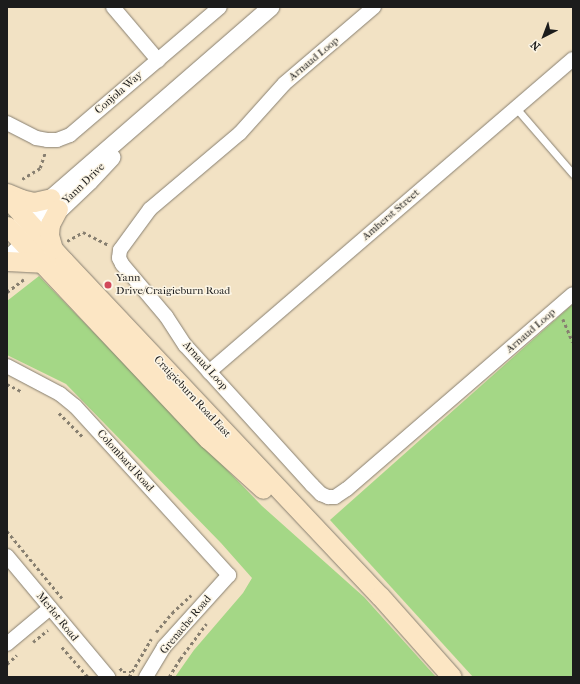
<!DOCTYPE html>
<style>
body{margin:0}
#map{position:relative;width:580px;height:684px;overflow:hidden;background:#f2e2c4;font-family:"IM FELL French Canon",serif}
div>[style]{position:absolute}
.green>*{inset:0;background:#a4d786}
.path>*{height:2.5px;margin-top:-1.25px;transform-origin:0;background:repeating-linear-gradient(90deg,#877f70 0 3px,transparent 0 6px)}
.roads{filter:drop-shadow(0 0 1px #877f70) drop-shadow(0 0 1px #877f70)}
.service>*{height:7px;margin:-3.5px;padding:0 3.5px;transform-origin:3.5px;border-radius:3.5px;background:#fff}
.minor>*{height:14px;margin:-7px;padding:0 7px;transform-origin:7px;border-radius:7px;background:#fff}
.tertiary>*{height:17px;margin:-8.5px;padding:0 8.5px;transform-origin:8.5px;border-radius:8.5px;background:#fff}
.secondary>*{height:19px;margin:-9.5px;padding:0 9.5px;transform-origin:9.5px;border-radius:9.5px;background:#fce6c4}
.dots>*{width:11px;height:11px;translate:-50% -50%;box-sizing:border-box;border:2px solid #fcf5e5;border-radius:50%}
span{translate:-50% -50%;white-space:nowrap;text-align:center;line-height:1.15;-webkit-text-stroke:3px #fcf5e5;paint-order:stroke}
.street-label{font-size:11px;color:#1c1c1c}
.poi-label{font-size:11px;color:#1c1c1c}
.left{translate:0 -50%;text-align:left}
.frame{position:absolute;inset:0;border:8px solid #1c1c1c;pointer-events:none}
.north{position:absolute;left:524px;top:16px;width:40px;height:40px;-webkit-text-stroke:3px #fcf5e5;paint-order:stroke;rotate:222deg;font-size:11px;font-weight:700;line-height:16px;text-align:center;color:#1c1c1c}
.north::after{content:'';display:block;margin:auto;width:14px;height:18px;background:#1c1c1c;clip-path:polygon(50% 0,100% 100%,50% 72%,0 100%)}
</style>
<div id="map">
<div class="green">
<i style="clip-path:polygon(39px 276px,262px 506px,364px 597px,436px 677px,175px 677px,194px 650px,243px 593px,252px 578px,221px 543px,66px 384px,7px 355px,7px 301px)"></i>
<i style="clip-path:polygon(573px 304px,573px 677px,473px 677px,330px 520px)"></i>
</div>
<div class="path">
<i style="left:22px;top:179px;width:21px;rotate:-31deg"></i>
<i style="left:40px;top:168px;width:16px;rotate:-72deg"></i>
<i style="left:67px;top:241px;width:18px;rotate:-29deg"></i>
<i style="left:83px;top:232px;width:28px;rotate:27deg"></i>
<i style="left:7px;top:292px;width:21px;rotate:-37deg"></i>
<i style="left:563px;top:319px;width:25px;rotate:67deg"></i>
<i style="left:7px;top:384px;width:16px;rotate:27deg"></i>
<i style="left:59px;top:413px;width:35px;rotate:45deg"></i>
<i style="left:7px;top:531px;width:87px;rotate:50.6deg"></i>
<i style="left:156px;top:632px;width:25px;rotate:-50deg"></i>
<i style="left:172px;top:613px;width:26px;rotate:-43deg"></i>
<i style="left:33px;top:642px;width:19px;rotate:-39deg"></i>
<i style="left:62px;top:647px;width:40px;rotate:49deg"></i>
<i style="left:7px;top:664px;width:13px;rotate:-42deg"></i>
<i style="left:120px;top:668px;width:5px;rotate:53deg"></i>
<i style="left:123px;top:672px;width:8px"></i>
<i style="left:129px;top:677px;width:44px;rotate:-59.9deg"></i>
<i style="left:169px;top:677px;width:21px;rotate:-59deg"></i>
<i style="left:180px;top:659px;width:44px;rotate:-53.4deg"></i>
</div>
<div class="roads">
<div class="service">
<i style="left:516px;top:108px;width:87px;rotate:49.2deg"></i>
</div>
<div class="minor">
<i style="left:113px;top:7px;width:70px;rotate:49.7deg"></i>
<i style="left:374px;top:7px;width:118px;rotate:139.5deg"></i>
<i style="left:284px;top:84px;width:66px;rotate:131.9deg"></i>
<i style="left:240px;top:133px;width:118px;rotate:139.8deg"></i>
<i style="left:150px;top:209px;width:51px;rotate:126.2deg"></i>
<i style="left:120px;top:250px;width:8px;rotate:97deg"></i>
<i style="left:119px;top:258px;width:7px;rotate:63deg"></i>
<i style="left:122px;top:264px;width:68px;rotate:49.8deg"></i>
<i style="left:166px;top:316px;width:35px;rotate:57deg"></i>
<i style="left:185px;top:345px;width:189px;rotate:47.8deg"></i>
<i style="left:312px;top:485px;width:13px;rotate:45deg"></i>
<i style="left:321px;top:494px;width:8px;rotate:23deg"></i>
<i style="left:328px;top:497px;width:7px"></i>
<i style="left:335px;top:497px;width:14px;rotate:-34deg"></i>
<i style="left:347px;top:489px;width:298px;rotate:-40.8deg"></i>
<i style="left:7px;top:123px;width:33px;rotate:27deg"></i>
<i style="left:36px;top:138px;width:11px;rotate:10deg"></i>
<i style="left:47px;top:140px;width:10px"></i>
<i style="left:57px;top:140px;width:14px;rotate:-21deg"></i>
<i style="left:70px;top:135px;width:197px;rotate:-40.5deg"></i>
<i style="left:7px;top:366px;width:60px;rotate:27.8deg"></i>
<i style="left:60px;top:394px;width:19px;rotate:39deg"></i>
<i style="left:75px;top:406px;width:229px;rotate:47.7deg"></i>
<i style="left:229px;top:575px;width:97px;rotate:132.1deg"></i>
<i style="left:164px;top:647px;width:35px;rotate:121deg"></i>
<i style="left:209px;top:372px;width:480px;rotate:-40.7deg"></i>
<i style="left:7px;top:556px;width:158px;rotate:50.1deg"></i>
<i style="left:7px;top:644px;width:56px;rotate:-39.9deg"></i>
</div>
<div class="tertiary">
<i style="left:16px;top:228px;width:337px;rotate:-41deg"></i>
<i style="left:7px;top:259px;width:113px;rotate:-43.6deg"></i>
<i style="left:89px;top:181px;width:33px;rotate:-47deg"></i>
</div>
<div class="secondary">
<i style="left:7px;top:193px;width:15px;rotate:23deg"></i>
<i style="left:21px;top:199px;width:13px;rotate:13deg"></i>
<i style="left:34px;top:202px;width:17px;rotate:-13deg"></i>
<i style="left:7px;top:198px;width:85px;rotate:47.9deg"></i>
<i style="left:64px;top:261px;width:461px;rotate:46.7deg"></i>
<i style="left:380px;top:596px;width:108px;rotate:48.4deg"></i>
<i style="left:7px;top:226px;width:293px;rotate:46.7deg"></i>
<i style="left:208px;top:439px;width:74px;rotate:42.3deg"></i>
<i style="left:53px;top:249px;width:15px;rotate:-106deg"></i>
<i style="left:49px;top:235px;width:11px;rotate:-85deg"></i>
<i style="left:50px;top:224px;width:17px;rotate:-62deg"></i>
<i style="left:7px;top:261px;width:34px;rotate:3deg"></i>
</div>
</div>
<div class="dots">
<i style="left:108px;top:285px;background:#d1495b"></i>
</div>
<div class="street-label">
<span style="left:314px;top:59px;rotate:-40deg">Arnaud Loop</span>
<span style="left:119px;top:93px;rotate:-41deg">Conjola Way</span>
<span style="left:84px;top:184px;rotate:-44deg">Yann Drive</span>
<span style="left:391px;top:215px;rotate:-41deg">Amherst Street</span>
<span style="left:531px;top:331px;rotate:-41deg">Arnaud Loop</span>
<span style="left:205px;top:366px;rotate:48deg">Arnaud Loop</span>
<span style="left:192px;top:397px;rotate:47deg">Craigieburn Road East</span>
<span style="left:125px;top:461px;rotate:48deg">Colombard Road</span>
<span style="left:57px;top:617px;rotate:51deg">Merlot Road</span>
<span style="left:186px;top:625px;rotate:-50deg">Grenache Road</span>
</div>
<div class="poi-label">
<span class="left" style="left:116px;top:285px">Yann<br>Drive/Craigieburn Road</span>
</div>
<div class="frame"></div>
<div class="north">N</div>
</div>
